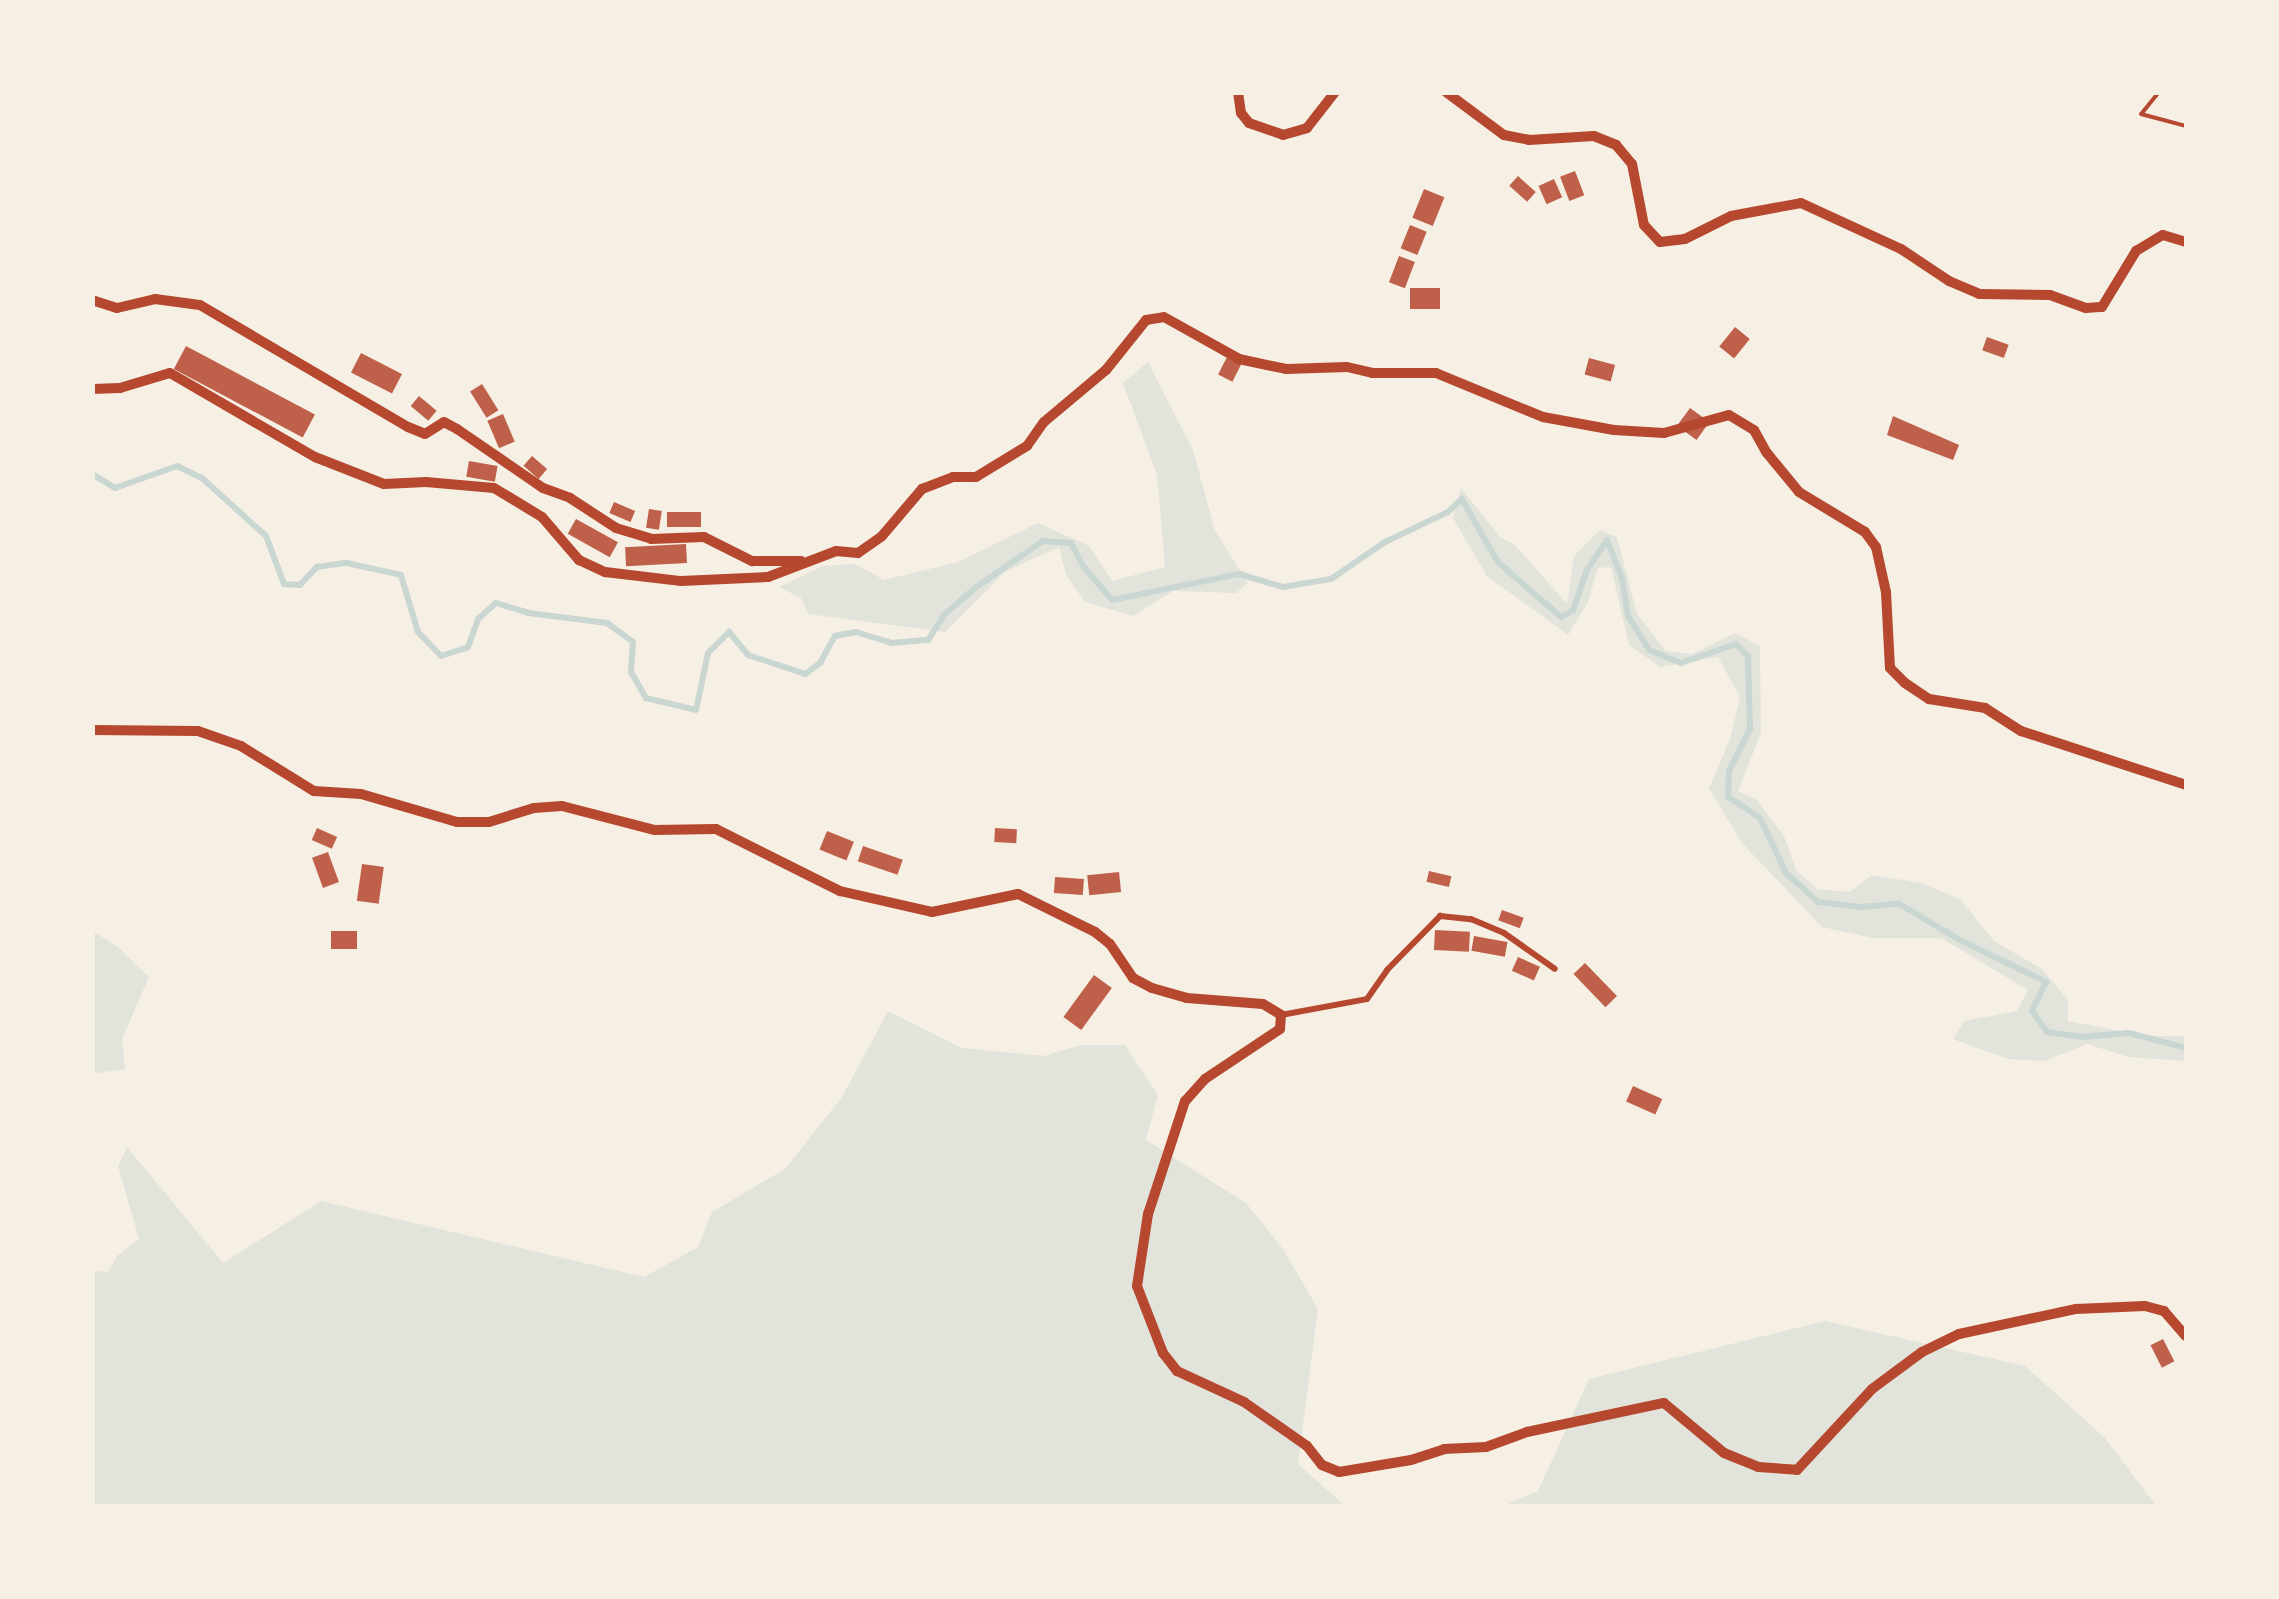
<!DOCTYPE html>
<html>
<head>
<meta charset="utf-8">
<style>
  body { margin:0 }
  #map { position:relative; width:2279px; height:1599px; overflow:hidden; background:#f6efe4; font-family:Roboto,sans-serif }
  div>[style] { position:absolute }
  .green>* { inset:0; background:#e2e4dc }
  .stream>* { height:6px; margin:-3px; padding:0 3px; transform-origin:3px; border-radius:3px; background:#c9d6d2 }
  .building>* { inset:0; background:#bf614a; transform-origin:0 0 }
  .path>* { height:4px; margin:-2px; padding:0 2px; transform-origin:2px; border-radius:2px; background:#b5482f }
  .service>* { height:6px; margin:-3px; padding:0 3px; transform-origin:3px; border-radius:3px; background:#b5482f }
  .minor>* { height:10px; margin:-5px; padding:0 5px; transform-origin:5px; border-radius:5px; background:#b5482f }
  span { translate:-50% -50%; white-space:nowrap; text-align:center; line-height:1.15; -webkit-text-stroke:8px #f6efe4; paint-order:stroke }
  .frame { position:absolute; inset:0; border:95px solid #f6efe4; pointer-events:none }
</style>
</head>
<body>
<div id="map">
  <div class="green">
    <div style="clip-path:polygon(1148px 362px,1193px 450px,1215px 531px,1248px 583px,1236px 593px,1173px 591px,1133px 616px,1085px 602px,1066px 575px,1059px 547px,1006px 571px,945px 632px,808px 614px,801px 598px,779px 587px,823px 566px,855px 564px,884px 580px,958px 562px,1038px 523px,1089px 546px,1112px 581px,1165px 567px,1157px 475px,1123px 383px)"></div>
    <div style="clip-path:polygon(1461px 488px,1501px 538px,1514px 544px,1567px 604px,1574px 556px,1600px 530px,1617px 537px,1637px 614px,1666px 651px,1692px 654px,1735px 633px,1760px 646px,1761px 733px,1738px 791px,1756px 799px,1784px 836px,1796px 870px,1817px 889px,1850px 892px,1872px 875px,1921px 883px,1960px 899px,1994px 941px,2042px 969px,2068px 1000px,2068px 1021px,2146px 1036px,2186px 1036px,2186px 1061px,2128px 1057px,2087px 1044px,2044px 1061px,2008px 1059px,1953px 1039px,1964px 1021px,2017px 1011px,2028px 990px,1941px 938px,1872px 938px,1822px 927px,1742px 843px,1709px 788px,1730px 739px,1740px 697px,1718px 657px,1660px 667px,1629px 645px,1611px 567px,1598px 568px,1588px 602px,1568px 635px,1487px 576px,1453px 518px)"></div>
    <div style="clip-path:polygon(93px 931px,119px 948px,149px 977px,122px 1039px,125px 1069px,98px 1073px,92px 1070px)"></div>
    <div style="clip-path:polygon(888px 1011px,962px 1048px,1044px 1056px,1081px 1045px,1125px 1045px,1158px 1095px,1146px 1140px,1246px 1203px,1283px 1249px,1318px 1309px,1298px 1464px,1345px 1506px,93px 1506px,92px 1271px,108px 1272px,117px 1256px,139px 1239px,118px 1166px,127px 1147px,223px 1263px,321px 1201px,644px 1277px,698px 1247px,712px 1212px,785px 1169px,842px 1097px)"></div>
    <div style="clip-path:polygon(1825px 1321px,2025px 1366px,2105px 1438px,2156px 1506px,1503px 1506px,1538px 1491px,1589px 1379px)"></div>
  </div>
  <div class="stream">
    <div style="left:92px;top:474px;width:27px;rotate:31deg"></div>
    <div style="left:115px;top:488px;width:66px;rotate:-19.5deg"></div>
    <div style="left:177px;top:466px;width:28px;rotate:26deg"></div>
    <div style="left:202px;top:478px;width:86px;rotate:42.2deg"></div>
    <div style="left:266px;top:536px;width:51px;rotate:69.4deg"></div>
    <div style="left:284px;top:584px;width:16px;rotate:4deg"></div>
    <div style="left:300px;top:585px;width:25px;rotate:-47deg"></div>
    <div style="left:317px;top:567px;width:30px;rotate:-8deg"></div>
    <div style="left:347px;top:563px;width:55px;rotate:12.5deg"></div>
    <div style="left:401px;top:575px;width:59px;rotate:73.4deg"></div>
    <div style="left:418px;top:632px;width:33px;rotate:46deg"></div>
    <div style="left:441px;top:656px;width:28px;rotate:-18deg"></div>
    <div style="left:468px;top:647px;width:30px;rotate:-70deg"></div>
    <div style="left:478px;top:619px;width:24px;rotate:-42deg"></div>
    <div style="left:496px;top:603px;width:34px;rotate:17deg"></div>
    <div style="left:528px;top:613px;width:80px;rotate:7.2deg"></div>
    <div style="left:607px;top:623px;width:32px;rotate:36deg"></div>
    <div style="left:633px;top:642px;width:30px;rotate:94deg"></div>
    <div style="left:631px;top:672px;width:30px;rotate:60deg"></div>
    <div style="left:646px;top:698px;width:51px;rotate:13.5deg"></div>
    <div style="left:696px;top:710px;width:58px;rotate:-78.1deg"></div>
    <div style="left:708px;top:653px;width:30px;rotate:-45deg"></div>
    <div style="left:729px;top:632px;width:30px;rotate:50deg"></div>
    <div style="left:748px;top:655px;width:60px;rotate:18.4deg"></div>
    <div style="left:805px;top:674px;width:19px;rotate:-36deg"></div>
    <div style="left:820px;top:663px;width:31px;rotate:-61deg"></div>
    <div style="left:835px;top:636px;width:21px;rotate:-11deg"></div>
    <div style="left:856px;top:632px;width:37px;rotate:17deg"></div>
    <div style="left:891px;top:643px;width:37px;rotate:-5deg"></div>
    <div style="left:928px;top:640px;width:30px;rotate:-57deg"></div>
    <div style="left:944px;top:615px;width:41px;rotate:-41.1deg"></div>
    <div style="left:975px;top:588px;width:83px;rotate:-34.7deg"></div>
    <div style="left:1043px;top:541px;width:28px;rotate:4deg"></div>
    <div style="left:1071px;top:543px;width:27px;rotate:62deg"></div>
    <div style="left:1084px;top:567px;width:43px;rotate:49.7deg"></div>
    <div style="left:1112px;top:600px;width:130px;rotate:-11.6deg"></div>
    <div style="left:1239px;top:574px;width:46px;rotate:16.5deg"></div>
    <div style="left:1283px;top:587px;width:49px;rotate:-9.5deg"></div>
    <div style="left:1331px;top:579px;width:65px;rotate:-34.4deg"></div>
    <div style="left:1385px;top:542px;width:70px;rotate:-25.5deg"></div>
    <div style="left:1448px;top:512px;width:19px;rotate:-43deg"></div>
    <div style="left:1462px;top:499px;width:73px;rotate:60.3deg"></div>
    <div style="left:1498px;top:562px;width:84px;rotate:41.1deg"></div>
    <div style="left:1561px;top:617px;width:14px;rotate:-30deg"></div>
    <div style="left:1573px;top:610px;width:42px;rotate:-70.7deg"></div>
    <div style="left:1587px;top:570px;width:36px;rotate:-56deg"></div>
    <div style="left:1607px;top:540px;width:41px;rotate:68.5deg"></div>
    <div style="left:1622px;top:578px;width:38px;rotate:81deg"></div>
    <div style="left:1628px;top:616px;width:40px;rotate:58deg"></div>
    <div style="left:1649px;top:650px;width:35px;rotate:22deg"></div>
    <div style="left:1681px;top:663px;width:58px;rotate:-19.1deg"></div>
    <div style="left:1736px;top:644px;width:18px;rotate:47deg"></div>
    <div style="left:1748px;top:657px;width:72px;rotate:88.4deg"></div>
    <div style="left:1750px;top:729px;width:47px;rotate:116.6deg"></div>
    <div style="left:1729px;top:771px;width:26px;rotate:92deg"></div>
    <div style="left:1728px;top:797px;width:38px;rotate:33deg"></div>
    <div style="left:1760px;top:818px;width:61px;rotate:64.7deg"></div>
    <div style="left:1786px;top:873px;width:43px;rotate:42.2deg"></div>
    <div style="left:1818px;top:902px;width:43px;rotate:6.6deg"></div>
    <div style="left:1861px;top:907px;width:38px;rotate:-5deg"></div>
    <div style="left:1899px;top:904px;width:71px;rotate:30.5deg"></div>
    <div style="left:1960px;top:940px;width:96px;rotate:26deg"></div>
    <div style="left:2046px;top:982px;width:32px;rotate:116deg"></div>
    <div style="left:2032px;top:1011px;width:26px;rotate:54deg"></div>
    <div style="left:2047px;top:1032px;width:35px;rotate:8deg"></div>
    <div style="left:2082px;top:1037px;width:47px;rotate:-4.9deg"></div>
    <div style="left:2129px;top:1033px;width:59px;rotate:14.7deg"></div>
  </div>
  <div class="building">
    <div style="left:1575px;top:171px;width:26px;height:16px;rotate:69deg"></div>
    <div style="left:1518px;top:176px;width:24px;height:13px;rotate:42deg"></div>
    <div style="left:1554px;top:179px;width:20px;height:17px;rotate:66deg"></div>
    <div style="left:1424px;top:189px;width:22px;height:31px;rotate:22deg"></div>
    <div style="left:1410px;top:225px;width:18px;height:25px;rotate:22deg"></div>
    <div style="left:1399px;top:256px;width:17px;height:28px;rotate:21deg"></div>
    <div style="left:1440px;top:288px;width:21px;height:30px;rotate:90deg"></div>
    <div style="left:1735px;top:327px;width:19px;height:25px;rotate:39deg"></div>
    <div style="left:1987px;top:337px;width:23px;height:14px;rotate:20deg"></div>
    <div style="left:186px;top:346px;width:146px;height:26px;rotate:28deg"></div>
    <div style="left:361px;top:353px;width:46px;height:22px;rotate:27deg"></div>
    <div style="left:1229px;top:353px;width:16px;height:24px;rotate:27deg"></div>
    <div style="left:1589px;top:358px;width:27px;height:17px;rotate:15deg"></div>
    <div style="left:482px;top:384px;width:31px;height:14px;rotate:58deg"></div>
    <div style="left:419px;top:396px;width:23px;height:13px;rotate:40deg"></div>
    <div style="left:1690px;top:408px;width:24px;height:22px;rotate:36deg"></div>
    <div style="left:503px;top:414px;width:30px;height:17px;rotate:67deg"></div>
    <div style="clip-path:polygon(1893px 416px,1959px 445px,1953px 460px,1887px 435px)"></div>
    <div style="left:532px;top:456px;width:20px;height:13px;rotate:41deg"></div>
    <div style="left:469px;top:461px;width:29px;height:16px;rotate:10deg"></div>
    <div style="left:614px;top:502px;width:23px;height:12px;rotate:23deg"></div>
    <div style="left:649px;top:509px;width:13px;height:19px;rotate:9deg"></div>
    <div style="left:701px;top:512px;width:15px;height:34px;rotate:90deg"></div>
    <div style="left:576px;top:519px;width:48px;height:17px;rotate:29deg"></div>
    <div style="left:686px;top:544px;width:19px;height:61px;rotate:87deg"></div>
    <div style="left:317px;top:828px;width:22px;height:13px;rotate:24deg"></div>
    <div style="left:995px;top:828px;width:22px;height:14px;rotate:3deg"></div>
    <div style="left:827px;top:831px;width:29px;height:20px;rotate:22deg"></div>
    <div style="left:863px;top:846px;width:42px;height:16px;rotate:19deg"></div>
    <div style="left:328px;top:852px;width:32px;height:17px;rotate:70deg"></div>
    <div style="left:362px;top:864px;width:22px;height:37px;rotate:8deg"></div>
    <div style="left:1429px;top:871px;width:23px;height:11px;rotate:13deg"></div>
    <div style="left:1119px;top:872px;width:20px;height:32px;rotate:84deg"></div>
    <div style="left:1055px;top:877px;width:29px;height:16px;rotate:4deg"></div>
    <div style="left:1502px;top:910px;width:23px;height:11px;rotate:20deg"></div>
    <div style="left:1435px;top:930px;width:35px;height:20px;rotate:3deg"></div>
    <div style="left:331px;top:931px;width:26px;height:18px"></div>
    <div style="left:1474px;top:936px;width:34px;height:15px;rotate:10deg"></div>
    <div style="left:1518px;top:957px;width:24px;height:15px;rotate:24deg"></div>
    <div style="left:1585px;top:963px;width:46px;height:16px;rotate:46deg"></div>
    <div style="left:1094px;top:975px;width:22px;height:52px;rotate:36deg"></div>
    <div style="left:1633px;top:1086px;width:32px;height:17px;rotate:24deg"></div>
    <div style="left:2163px;top:1339px;width:25px;height:14px;rotate:63deg"></div>
  </div>
  <div class="path">
    <div style="left:2159px;top:92px;width:28px;rotate:129deg"></div>
    <div style="left:2141px;top:114px;width:47px;rotate:14.9deg"></div>
  </div>
  <div class="service">
    <div style="left:1281px;top:1015px;width:87px;rotate:-10.5deg"></div>
    <div style="left:1367px;top:999px;width:35px;rotate:-55deg"></div>
    <div style="left:1387px;top:970px;width:76px;rotate:-45.5deg"></div>
    <div style="left:1440px;top:916px;width:31px;rotate:6deg"></div>
    <div style="left:1471px;top:919px;width:36px;rotate:23deg"></div>
    <div style="left:1504px;top:933px;width:62px;rotate:35.2deg"></div>
  </div>
  <div class="minor">
    <div style="left:1238px;top:92px;width:21px;rotate:82deg"></div>
    <div style="left:1241px;top:113px;width:13px;rotate:51deg"></div>
    <div style="left:1249px;top:123px;width:36px;rotate:19deg"></div>
    <div style="left:1283px;top:135px;width:25px;rotate:-16deg"></div>
    <div style="left:1307px;top:128px;width:46px;rotate:-52.1deg"></div>
    <div style="left:1446px;top:92px;width:72px;rotate:36.6deg"></div>
    <div style="left:1504px;top:135px;width:25px;rotate:11deg"></div>
    <div style="left:1529px;top:140px;width:65px;rotate:-3.5deg"></div>
    <div style="left:1594px;top:136px;width:24px;rotate:22deg"></div>
    <div style="left:1616px;top:145px;width:25px;rotate:50deg"></div>
    <div style="left:1632px;top:164px;width:62px;rotate:78.9deg"></div>
    <div style="left:1644px;top:225px;width:23px;rotate:47deg"></div>
    <div style="left:1660px;top:242px;width:25px;rotate:-7deg"></div>
    <div style="left:1685px;top:239px;width:51px;rotate:-26.6deg"></div>
    <div style="left:1731px;top:216px;width:71px;rotate:-10.5deg"></div>
    <div style="left:1801px;top:203px;width:110px;rotate:24.7deg"></div>
    <div style="left:1901px;top:249px;width:58px;rotate:33.7deg"></div>
    <div style="left:1949px;top:281px;width:33px;rotate:23deg"></div>
    <div style="left:1979px;top:294px;width:71px;rotate:0.8deg"></div>
    <div style="left:2050px;top:295px;width:38px;rotate:20deg"></div>
    <div style="left:2086px;top:308px;width:16px;rotate:-4deg"></div>
    <div style="left:2102px;top:307px;width:66px;rotate:-58.7deg"></div>
    <div style="left:2136px;top:251px;width:31px;rotate:-31deg"></div>
    <div style="left:2163px;top:235px;width:24px;rotate:17deg"></div>
    <div style="left:92px;top:300px;width:26px;rotate:18deg"></div>
    <div style="left:117px;top:308px;width:39px;rotate:-13deg"></div>
    <div style="left:155px;top:299px;width:45px;rotate:7.6deg"></div>
    <div style="left:200px;top:305px;width:241px;rotate:30.4deg"></div>
    <div style="left:408px;top:427px;width:18px;rotate:22deg"></div>
    <div style="left:425px;top:434px;width:22px;rotate:-32deg"></div>
    <div style="left:444px;top:422px;width:15px;rotate:28deg"></div>
    <div style="left:457px;top:429px;width:104px;rotate:34.5deg"></div>
    <div style="left:543px;top:488px;width:29px;rotate:20deg"></div>
    <div style="left:570px;top:498px;width:55px;rotate:33.1deg"></div>
    <div style="left:616px;top:528px;width:37px;rotate:17deg"></div>
    <div style="left:651px;top:539px;width:53px;rotate:-2.2deg"></div>
    <div style="left:704px;top:537px;width:54px;rotate:26.6deg"></div>
    <div style="left:752px;top:561px;width:49px"></div>
    <div style="left:92px;top:389px;width:28px;rotate:-2deg"></div>
    <div style="left:120px;top:388px;width:52px;rotate:-16.7deg"></div>
    <div style="left:170px;top:373px;width:168px;rotate:30.1deg"></div>
    <div style="left:315px;top:457px;width:74px;rotate:21.4deg"></div>
    <div style="left:384px;top:484px;width:42px;rotate:-2.7deg"></div>
    <div style="left:426px;top:482px;width:68px;rotate:5deg"></div>
    <div style="left:494px;top:488px;width:56px;rotate:31.1deg"></div>
    <div style="left:542px;top:517px;width:57px;rotate:49.3deg"></div>
    <div style="left:579px;top:560px;width:29px;rotate:25deg"></div>
    <div style="left:605px;top:572px;width:77px;rotate:6.8deg"></div>
    <div style="left:681px;top:581px;width:87px;rotate:-2.6deg"></div>
    <div style="left:768px;top:577px;width:73px;rotate:-20.9deg"></div>
    <div style="left:836px;top:551px;width:22px;rotate:5deg"></div>
    <div style="left:858px;top:553px;width:29px;rotate:-35deg"></div>
    <div style="left:882px;top:536px;width:62px;rotate:-49.6deg"></div>
    <div style="left:922px;top:489px;width:33px;rotate:-21deg"></div>
    <div style="left:953px;top:477px;width:23px"></div>
    <div style="left:976px;top:477px;width:60px;rotate:-31.3deg"></div>
    <div style="left:1027px;top:446px;width:29px;rotate:-55deg"></div>
    <div style="left:1044px;top:422px;width:81px;rotate:-40deg"></div>
    <div style="left:1106px;top:370px;width:64px;rotate:-51.3deg"></div>
    <div style="left:1146px;top:320px;width:18px;rotate:-9deg"></div>
    <div style="left:1164px;top:317px;width:86px;rotate:29.2deg"></div>
    <div style="left:1239px;top:359px;width:48px;rotate:12deg"></div>
    <div style="left:1286px;top:369px;width:61px;rotate:-1.9deg"></div>
    <div style="left:1347px;top:367px;width:26px;rotate:13deg"></div>
    <div style="left:1372px;top:373px;width:64px"></div>
    <div style="left:1436px;top:373px;width:116px;rotate:22.4deg"></div>
    <div style="left:1543px;top:417px;width:72px;rotate:10.4deg"></div>
    <div style="left:1614px;top:430px;width:50px;rotate:3.4deg"></div>
    <div style="left:1664px;top:433px;width:67px;rotate:-15.5deg"></div>
    <div style="left:1729px;top:415px;width:29px;rotate:31deg"></div>
    <div style="left:1754px;top:430px;width:26px;rotate:61deg"></div>
    <div style="left:1767px;top:453px;width:50px;rotate:50.6deg"></div>
    <div style="left:1799px;top:492px;width:77px;rotate:31.2deg"></div>
    <div style="left:1865px;top:532px;width:19px;rotate:54deg"></div>
    <div style="left:1876px;top:547px;width:46px;rotate:77.5deg"></div>
    <div style="left:1886px;top:592px;width:76px;rotate:87deg"></div>
    <div style="left:1890px;top:668px;width:21px;rotate:45deg"></div>
    <div style="left:1905px;top:683px;width:29px;rotate:34deg"></div>
    <div style="left:1929px;top:699px;width:57px;rotate:9.1deg"></div>
    <div style="left:1985px;top:708px;width:43px;rotate:32.6deg"></div>
    <div style="left:2021px;top:731px;width:174px;rotate:18.1deg"></div>
    <div style="left:92px;top:730px;width:106px;rotate:0.5deg"></div>
    <div style="left:198px;top:731px;width:46px;rotate:19.2deg"></div>
    <div style="left:241px;top:746px;width:86px;rotate:31.7deg"></div>
    <div style="left:314px;top:791px;width:47px;rotate:3.7deg"></div>
    <div style="left:361px;top:794px;width:100px;rotate:16.3deg"></div>
    <div style="left:457px;top:822px;width:32px"></div>
    <div style="left:489px;top:822px;width:47px;rotate:-17.3deg"></div>
    <div style="left:534px;top:808px;width:28px;rotate:-4deg"></div>
    <div style="left:562px;top:806px;width:96px;rotate:14.5deg"></div>
    <div style="left:655px;top:830px;width:61px;rotate:-0.9deg"></div>
    <div style="left:716px;top:829px;width:139px;rotate:26.6deg"></div>
    <div style="left:840px;top:891px;width:94px;rotate:12.9deg"></div>
    <div style="left:932px;top:912px;width:88px;rotate:-11.8deg"></div>
    <div style="left:1018px;top:894px;width:86px;rotate:26.3deg"></div>
    <div style="left:1095px;top:932px;width:19px;rotate:39deg"></div>
    <div style="left:1110px;top:944px;width:41px;rotate:55.9deg"></div>
    <div style="left:1133px;top:978px;width:21px;rotate:28deg"></div>
    <div style="left:1152px;top:988px;width:36px;rotate:16deg"></div>
    <div style="left:1187px;top:998px;width:76px;rotate:4.5deg"></div>
    <div style="left:1263px;top:1004px;width:21px;rotate:31deg"></div>
    <div style="left:1281px;top:1015px;width:14px;rotate:94deg"></div>
    <div style="left:1280px;top:1029px;width:90px;rotate:146.3deg"></div>
    <div style="left:1205px;top:1079px;width:30px;rotate:132deg"></div>
    <div style="left:1185px;top:1101px;width:119px;rotate:108.1deg"></div>
    <div style="left:1148px;top:1214px;width:73px;rotate:98.7deg"></div>
    <div style="left:1137px;top:1286px;width:72px;rotate:68.8deg"></div>
    <div style="left:1163px;top:1353px;width:23px;rotate:52deg"></div>
    <div style="left:1177px;top:1371px;width:74px;rotate:24.8deg"></div>
    <div style="left:1244px;top:1402px;width:77px;rotate:34.9deg"></div>
    <div style="left:1307px;top:1446px;width:24px;rotate:52deg"></div>
    <div style="left:1322px;top:1465px;width:18px;rotate:22deg"></div>
    <div style="left:1339px;top:1472px;width:73px;rotate:-9.5deg"></div>
    <div style="left:1411px;top:1460px;width:35px;rotate:-18deg"></div>
    <div style="left:1444px;top:1449px;width:42px;rotate:-2.7deg"></div>
    <div style="left:1486px;top:1447px;width:44px;rotate:-20.1deg"></div>
    <div style="left:1527px;top:1432px;width:140px;rotate:-12deg"></div>
    <div style="left:1664px;top:1403px;width:78px;rotate:39.8deg"></div>
    <div style="left:1724px;top:1453px;width:37px;rotate:22deg"></div>
    <div style="left:1758px;top:1467px;width:39px;rotate:4deg"></div>
    <div style="left:1797px;top:1470px;width:110px;rotate:-47.2deg"></div>
    <div style="left:1872px;top:1389px;width:62px;rotate:-36.5deg"></div>
    <div style="left:1922px;top:1352px;width:41px;rotate:-25.9deg"></div>
    <div style="left:1959px;top:1334px;width:120px;rotate:-12.1deg"></div>
    <div style="left:2076px;top:1309px;width:69px;rotate:-2.5deg"></div>
    <div style="left:2145px;top:1306px;width:20px;rotate:15deg"></div>
    <div style="left:2164px;top:1311px;width:33px;rotate:49deg"></div>
  </div>
  <div class="frame"></div>
</div>
</body>
</html>
